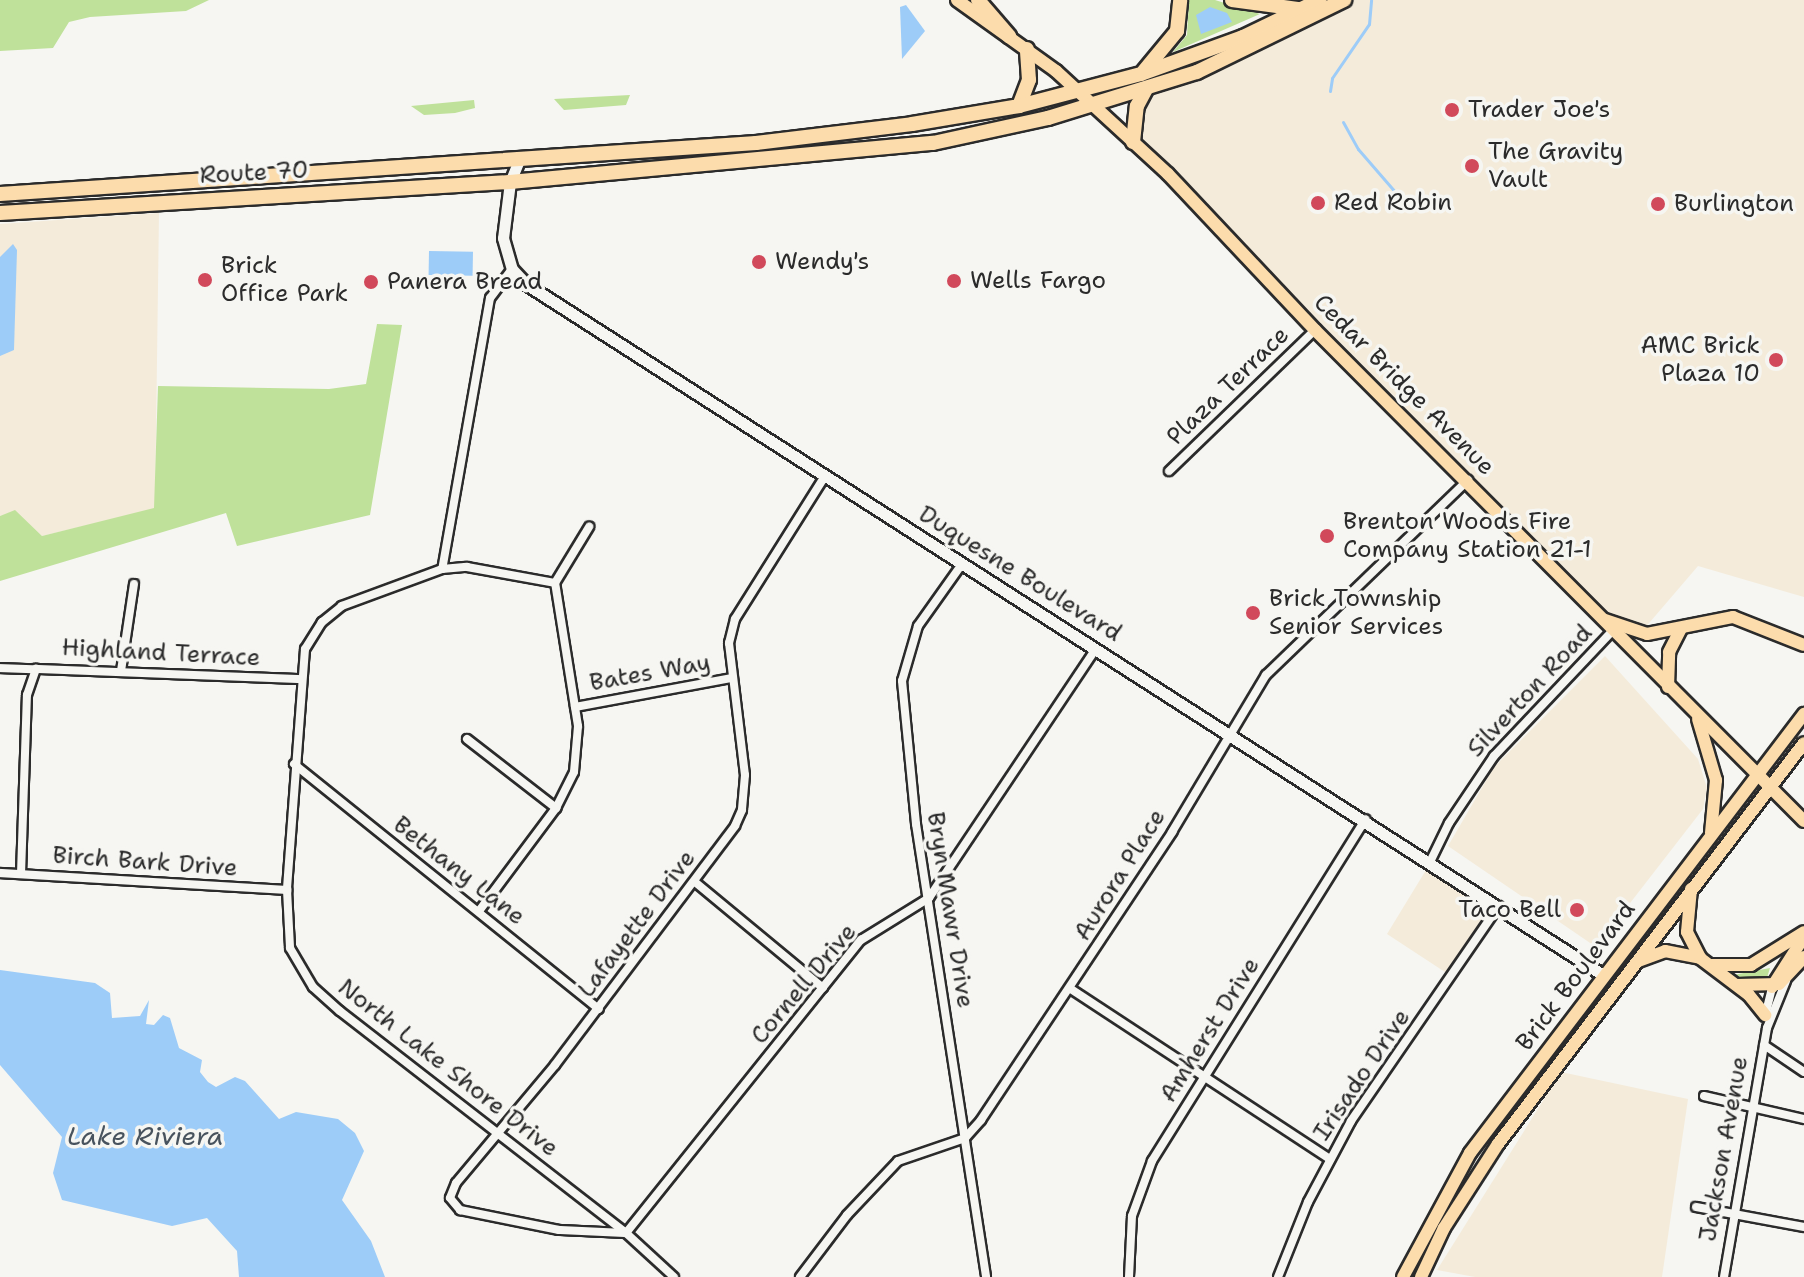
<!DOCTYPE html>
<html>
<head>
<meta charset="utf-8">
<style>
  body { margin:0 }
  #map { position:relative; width:1804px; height:1277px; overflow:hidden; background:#f6f6f2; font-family:"Shantell Sans",sans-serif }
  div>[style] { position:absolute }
  .built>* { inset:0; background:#f4ebda }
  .green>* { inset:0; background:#bfe19a }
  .water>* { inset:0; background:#9dccf8; transform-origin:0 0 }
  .stream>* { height:3px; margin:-1.5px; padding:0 1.5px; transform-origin:1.5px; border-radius:1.5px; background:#9dccf8 }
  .roads { filter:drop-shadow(2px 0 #2b2b2b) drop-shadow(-2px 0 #2b2b2b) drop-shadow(0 2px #2b2b2b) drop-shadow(0 -2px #2b2b2b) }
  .street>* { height:8px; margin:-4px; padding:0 4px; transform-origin:4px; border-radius:4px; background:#f6f6f2 }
  .secondary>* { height:11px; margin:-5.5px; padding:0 5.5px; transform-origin:5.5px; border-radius:5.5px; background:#f6f6f2 }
  .primary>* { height:12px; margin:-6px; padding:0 6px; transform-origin:6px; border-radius:6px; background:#fcdcac }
  .highway>* { height:14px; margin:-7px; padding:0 7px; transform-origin:7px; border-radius:7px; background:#fcdcac }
  .dots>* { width:22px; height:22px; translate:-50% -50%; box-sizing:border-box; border:4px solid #f6f6f2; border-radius:50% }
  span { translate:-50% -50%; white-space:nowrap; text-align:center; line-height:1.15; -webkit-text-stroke:7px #f6f6f2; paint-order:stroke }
  .poi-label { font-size:24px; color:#2b2b2b }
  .left { translate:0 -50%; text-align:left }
  .right { translate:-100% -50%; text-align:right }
  .street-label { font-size:24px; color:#2b2b2b }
  .water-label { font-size:26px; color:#48535e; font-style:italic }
</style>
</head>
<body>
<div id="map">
  <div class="built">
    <div style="clip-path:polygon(1344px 0,1804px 0,1804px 597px,1698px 566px,1644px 629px,1596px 613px,1133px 142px,1146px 89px)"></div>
    <div style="clip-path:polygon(159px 213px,155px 509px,42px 536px,15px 511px,0 516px,0 224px)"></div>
    <div style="clip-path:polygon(1605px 656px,1698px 759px,1707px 788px,1703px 809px,1596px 947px,1448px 846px,1494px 767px)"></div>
    <div style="clip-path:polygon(1426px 870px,1483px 906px,1484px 918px,1448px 974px,1387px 934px)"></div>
    <div style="clip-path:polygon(1561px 1072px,1688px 1099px,1662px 1277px,1475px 1277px,1437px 1270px)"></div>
  </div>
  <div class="green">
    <div style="clip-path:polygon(0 0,209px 0,186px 11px,90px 17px,69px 22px,53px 48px,0 51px)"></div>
    <div style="clip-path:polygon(1189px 0,1215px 0,1260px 14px,1173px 52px,1187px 35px)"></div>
    <div style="clip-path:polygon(630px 95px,626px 105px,564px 110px,554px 99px)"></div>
    <div style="clip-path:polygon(474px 100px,475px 108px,455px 113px,424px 115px,411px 106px)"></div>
    <div style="clip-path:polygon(377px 324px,402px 325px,370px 515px,237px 546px,226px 513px,0 581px,0 516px,15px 510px,42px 536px,154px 508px,158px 386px,329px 389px,366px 384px)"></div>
    <div style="clip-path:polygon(1770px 968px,1766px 981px,1749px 982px,1733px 975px)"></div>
  </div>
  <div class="water">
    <div style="clip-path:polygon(906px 5px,925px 31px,902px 59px,900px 7px)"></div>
    <div style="clip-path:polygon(1210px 7px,1227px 13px,1232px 22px,1201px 34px,1196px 15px)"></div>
    <div style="clip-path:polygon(13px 244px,17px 250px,14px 350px,0 356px,0 257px)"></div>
    <div style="left:429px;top:251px;width:44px;height:24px;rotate:1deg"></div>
    <div style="clip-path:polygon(0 970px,95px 983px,110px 993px,112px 1018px,140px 1016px,149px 1000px,146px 1024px,154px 1025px,163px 1015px,170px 1018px,179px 1048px,202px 1060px,200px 1072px,208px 1082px,216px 1087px,235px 1077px,245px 1081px,279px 1119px,296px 1112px,338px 1119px,355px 1133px,364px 1151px,342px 1200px,371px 1241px,385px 1277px,239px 1277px,237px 1251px,207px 1218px,172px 1226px,62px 1200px,53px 1173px,62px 1137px,0 1065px)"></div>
  </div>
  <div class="stream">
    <div style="left:1330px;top:91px;width:13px;rotate:-81deg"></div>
    <div style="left:1332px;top:78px;width:65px;rotate:-55.6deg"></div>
    <div style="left:1369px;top:24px;width:24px;rotate:-85deg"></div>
    <div style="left:1343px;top:122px;width:31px;rotate:61deg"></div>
    <div style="left:1358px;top:149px;width:79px;rotate:49.1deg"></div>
  </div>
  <div class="roads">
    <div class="street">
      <div style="left:512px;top:269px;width:36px;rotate:127deg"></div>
      <div style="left:490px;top:298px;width:275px;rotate:100deg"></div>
      <div style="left:442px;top:569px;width:107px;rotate:159.7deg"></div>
      <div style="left:342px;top:606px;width:26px;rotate:141deg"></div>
      <div style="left:322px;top:622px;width:32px;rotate:122deg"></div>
      <div style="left:305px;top:649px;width:242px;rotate:94.3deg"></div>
      <div style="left:287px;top:890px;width:58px;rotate:87deg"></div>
      <div style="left:290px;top:948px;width:45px;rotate:59.5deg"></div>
      <div style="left:313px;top:987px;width:36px;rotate:42deg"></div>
      <div style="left:340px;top:1011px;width:362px;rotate:37.8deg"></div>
      <div style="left:626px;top:1233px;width:65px;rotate:42.5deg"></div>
      <div style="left:1169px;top:471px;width:203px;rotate:-44deg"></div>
      <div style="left:825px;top:476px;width:169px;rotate:122.2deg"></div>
      <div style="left:735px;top:619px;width:25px;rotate:104deg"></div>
      <div style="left:729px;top:643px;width:133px;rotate:83.1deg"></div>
      <div style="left:745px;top:775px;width:35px;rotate:95deg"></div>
      <div style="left:742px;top:810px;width:17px;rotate:114deg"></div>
      <div style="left:735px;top:826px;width:299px;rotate:127deg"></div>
      <div style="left:555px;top:1065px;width:154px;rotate:130deg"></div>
      <div style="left:456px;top:1183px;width:16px;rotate:112deg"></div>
      <div style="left:450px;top:1198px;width:16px;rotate:50deg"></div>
      <div style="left:460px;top:1210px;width:101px;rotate:11.4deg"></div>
      <div style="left:559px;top:1230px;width:67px;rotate:2.6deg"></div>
      <div style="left:626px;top:1233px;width:376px;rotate:-51.3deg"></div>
      <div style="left:861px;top:940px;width:80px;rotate:-31.7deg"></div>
      <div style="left:929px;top:898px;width:300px;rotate:-56.2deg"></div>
      <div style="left:962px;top:564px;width:76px;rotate:125.4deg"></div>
      <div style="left:918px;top:626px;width:57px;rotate:106.2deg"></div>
      <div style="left:902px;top:681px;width:144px;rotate:84.4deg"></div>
      <div style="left:916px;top:824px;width:458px;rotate:81.2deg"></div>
      <div style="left:442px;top:569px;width:25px;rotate:-5deg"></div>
      <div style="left:467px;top:567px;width:89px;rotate:10.3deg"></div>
      <div style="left:555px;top:583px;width:66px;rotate:-58.7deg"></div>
      <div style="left:0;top:668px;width:36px;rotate:2deg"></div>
      <div style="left:121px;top:671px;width:88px;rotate:-81.5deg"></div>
      <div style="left:575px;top:707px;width:160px;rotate:-10.5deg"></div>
      <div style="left:467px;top:739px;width:113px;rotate:37.8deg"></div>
      <div style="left:294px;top:764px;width:391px;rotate:38.8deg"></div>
      <div style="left:1430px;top:862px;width:43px;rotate:-64deg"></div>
      <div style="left:1449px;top:823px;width:81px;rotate:-56.1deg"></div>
      <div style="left:1494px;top:756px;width:173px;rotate:-46.6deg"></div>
      <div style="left:0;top:873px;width:288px;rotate:3.4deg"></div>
      <div style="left:21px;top:874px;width:179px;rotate:-88.1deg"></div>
      <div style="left:27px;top:695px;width:28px;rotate:-71deg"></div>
      <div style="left:36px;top:669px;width:264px;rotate:2.2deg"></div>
      <div style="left:695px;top:882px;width:166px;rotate:39.6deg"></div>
      <div style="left:479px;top:911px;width:129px;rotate:-53.2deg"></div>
      <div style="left:556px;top:808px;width:40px;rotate:-63.4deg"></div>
      <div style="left:574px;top:772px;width:46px;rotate:-85deg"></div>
      <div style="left:578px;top:726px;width:145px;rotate:-99.1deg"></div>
      <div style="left:1071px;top:989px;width:310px;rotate:33.3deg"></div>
      <div style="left:1765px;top:1016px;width:30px;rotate:-76deg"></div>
      <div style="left:1764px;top:1045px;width:48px;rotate:34deg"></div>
      <div style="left:1704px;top:1096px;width:103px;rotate:13deg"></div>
      <div style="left:1696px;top:1207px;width:110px;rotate:10.5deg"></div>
      <div style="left:800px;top:1277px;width:78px;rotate:-52.8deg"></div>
      <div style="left:847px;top:1215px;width:74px;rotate:-46.6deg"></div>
      <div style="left:898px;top:1161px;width:71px;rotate:-18.9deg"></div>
      <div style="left:965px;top:1138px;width:24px;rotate:-48deg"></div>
      <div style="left:981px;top:1120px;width:346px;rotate:-56.4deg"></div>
      <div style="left:1172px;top:832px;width:183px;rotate:-59.1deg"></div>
      <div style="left:1266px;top:675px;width:281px;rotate:-44deg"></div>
      <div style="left:1129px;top:1277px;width:61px;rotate:-87.2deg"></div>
      <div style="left:1132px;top:1216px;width:59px;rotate:-70deg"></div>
      <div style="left:1152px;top:1161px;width:403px;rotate:-58deg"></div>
      <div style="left:1278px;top:1277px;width:81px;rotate:-68.2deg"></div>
      <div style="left:1308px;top:1202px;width:92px;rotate:-62deg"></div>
      <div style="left:1351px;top:1121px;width:261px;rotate:-55.5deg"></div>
      <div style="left:1724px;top:1277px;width:253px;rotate:-80.2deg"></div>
      <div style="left:1767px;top:1028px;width:51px;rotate:-68deg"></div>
    </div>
    <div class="secondary">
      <div style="left:519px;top:160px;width:24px;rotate:112deg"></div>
      <div style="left:510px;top:182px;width:56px;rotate:97.1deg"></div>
      <div style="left:503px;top:238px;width:32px;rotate:74deg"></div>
      <div style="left:512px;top:269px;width:21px;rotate:47deg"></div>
      <div style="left:526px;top:284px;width:1280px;rotate:32.68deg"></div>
    </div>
    <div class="primary">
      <div style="left:957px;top:0;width:122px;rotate:35.6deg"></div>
      <div style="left:1056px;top:71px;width:152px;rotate:42.6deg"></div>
      <div style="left:1168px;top:174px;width:214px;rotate:46.7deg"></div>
      <div style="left:1315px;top:330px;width:693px;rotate:45.12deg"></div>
      <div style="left:1605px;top:620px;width:44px;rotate:18.4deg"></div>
      <div style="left:1647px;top:634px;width:88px;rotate:-11.2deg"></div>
      <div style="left:1733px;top:617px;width:76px;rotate:21.5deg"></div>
      <div style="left:1668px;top:687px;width:35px;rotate:-88deg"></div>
      <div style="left:1669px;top:652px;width:27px;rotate:-63deg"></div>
      <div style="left:1698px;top:719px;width:64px;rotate:73.6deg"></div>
      <div style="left:1716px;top:780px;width:53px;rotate:95.4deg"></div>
      <div style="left:1691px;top:889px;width:43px;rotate:95.3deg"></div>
      <div style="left:1687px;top:932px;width:29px;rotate:63deg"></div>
      <div style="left:1638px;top:961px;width:29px;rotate:-20deg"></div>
      <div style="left:1665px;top:951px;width:36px;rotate:11deg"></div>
      <div style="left:1700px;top:958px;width:61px;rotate:37.1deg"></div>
      <div style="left:1749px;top:995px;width:26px;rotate:51deg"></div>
      <div style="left:1711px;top:965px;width:40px"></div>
      <div style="left:1751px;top:965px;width:62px;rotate:-31.9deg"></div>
      <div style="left:1737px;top:985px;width:42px;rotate:-1.4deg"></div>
      <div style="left:1779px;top:984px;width:37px;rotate:-47deg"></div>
      <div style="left:1772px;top:987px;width:52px;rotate:-57.5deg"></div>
      <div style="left:1403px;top:1277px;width:141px;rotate:-61.6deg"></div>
      <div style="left:1470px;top:1153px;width:552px;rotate:-52.74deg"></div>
      <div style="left:1421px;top:1277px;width:54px;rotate:-64.9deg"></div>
      <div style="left:1444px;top:1228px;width:100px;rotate:-57.3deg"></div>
      <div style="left:1498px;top:1144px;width:504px;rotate:-52.65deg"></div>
    </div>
    <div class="highway">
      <div style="left:978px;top:0;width:48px;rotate:49.3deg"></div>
      <div style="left:1232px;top:0;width:68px;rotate:7.7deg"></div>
      <div style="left:1144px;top:71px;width:52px;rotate:-50.5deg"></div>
      <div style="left:1177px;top:31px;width:31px;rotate:-84deg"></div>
      <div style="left:1019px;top:106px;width:28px;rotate:-69deg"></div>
      <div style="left:1029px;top:80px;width:31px;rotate:-94deg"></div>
      <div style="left:1133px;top:142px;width:36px;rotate:-84deg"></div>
      <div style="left:1137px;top:106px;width:19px;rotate:-62deg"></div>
      <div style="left:0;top:194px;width:758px;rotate:-3.86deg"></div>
      <div style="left:756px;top:143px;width:157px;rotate:-6.9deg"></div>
      <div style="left:912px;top:124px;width:109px;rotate:-9.5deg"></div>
      <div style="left:1019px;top:106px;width:126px;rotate:-14.7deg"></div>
      <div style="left:1141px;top:74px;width:109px;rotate:-19.9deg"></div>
      <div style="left:1243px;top:37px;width:85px;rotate:-25.7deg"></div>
      <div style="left:0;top:213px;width:511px;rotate:-3.48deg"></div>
      <div style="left:510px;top:182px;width:425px;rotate:-5.3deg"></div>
      <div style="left:933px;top:143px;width:118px;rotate:-12.3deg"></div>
      <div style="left:1048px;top:118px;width:156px;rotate:-17.2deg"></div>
      <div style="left:1197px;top:72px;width:164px;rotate:-26.1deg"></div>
    </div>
  </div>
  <div class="dots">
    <div style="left:1452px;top:110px;background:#d1495b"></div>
    <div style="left:1472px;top:166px;background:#d1495b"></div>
    <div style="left:1318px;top:203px;background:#d1495b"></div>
    <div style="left:1658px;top:204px;background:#d1495b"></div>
    <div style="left:759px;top:262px;background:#d1495b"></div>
    <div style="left:205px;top:280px;background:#d1495b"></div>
    <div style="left:954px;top:281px;background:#d1495b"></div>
    <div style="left:371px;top:282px;background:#d1495b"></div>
    <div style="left:1776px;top:360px;background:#d1495b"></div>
    <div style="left:1327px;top:536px;background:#d1495b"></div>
    <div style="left:1253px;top:613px;background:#d1495b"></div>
    <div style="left:1577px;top:910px;background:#d1495b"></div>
  </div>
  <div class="poi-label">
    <span class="left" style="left:1468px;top:110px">Trader Joe's</span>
    <span class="left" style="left:1488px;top:166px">The Gravity<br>Vault</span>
    <span class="left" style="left:1334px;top:203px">Red Robin</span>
    <span class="left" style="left:1674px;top:204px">Burlington</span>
    <span class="left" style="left:775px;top:262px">Wendy's</span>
    <span class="left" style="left:221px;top:280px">Brick<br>Office Park</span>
    <span class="left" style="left:970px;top:281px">Wells Fargo</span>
    <span class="left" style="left:387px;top:282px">Panera Bread</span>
    <span class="right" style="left:1760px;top:360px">AMC Brick<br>Plaza 10</span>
    <span class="left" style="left:1343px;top:536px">Brenton Woods Fire<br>Company Station 21-1</span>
    <span class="left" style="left:1269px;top:613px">Brick Township<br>Senior Services</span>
    <span class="right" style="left:1561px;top:910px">Taco Bell</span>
  </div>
  <div class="street-label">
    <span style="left:254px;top:173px;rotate:-3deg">Route 70</span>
    <span style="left:1404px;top:385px;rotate:45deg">Cedar Bridge Avenue</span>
    <span style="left:1228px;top:386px;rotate:-44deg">Plaza Terrace</span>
    <span style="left:1020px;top:574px;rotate:32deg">Duquesne Boulevard</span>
    <span style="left:161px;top:653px;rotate:3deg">Highland Terrace</span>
    <span style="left:650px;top:673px;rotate:-10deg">Bates Way</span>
    <span style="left:1530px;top:691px;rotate:-47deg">Silverton Road</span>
    <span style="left:145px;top:862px;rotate:4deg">Birch Bark Drive</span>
    <span style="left:459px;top:871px;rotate:38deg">Bethany Lane</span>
    <span style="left:1120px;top:875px;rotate:-58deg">Aurora Place</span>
    <span style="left:950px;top:910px;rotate:81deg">Bryn Mawr Drive</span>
    <span style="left:637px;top:924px;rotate:-53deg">Lafayette Drive</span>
    <span style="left:1576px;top:976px;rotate:-53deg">Brick Boulevard</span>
    <span style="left:804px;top:984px;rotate:-50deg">Cornell Drive</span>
    <span style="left:1210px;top:1030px;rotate:-58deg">Amherst Drive</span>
    <span style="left:448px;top:1068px;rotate:38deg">North Lake Shore Drive</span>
    <span style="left:1362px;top:1075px;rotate:-56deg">Irisado Drive</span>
    <span style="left:1724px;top:1149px;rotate:-80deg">Jackson Avenue</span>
  </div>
  <div class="water-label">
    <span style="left:145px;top:1136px">Lake Riviera</span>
  </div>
</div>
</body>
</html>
